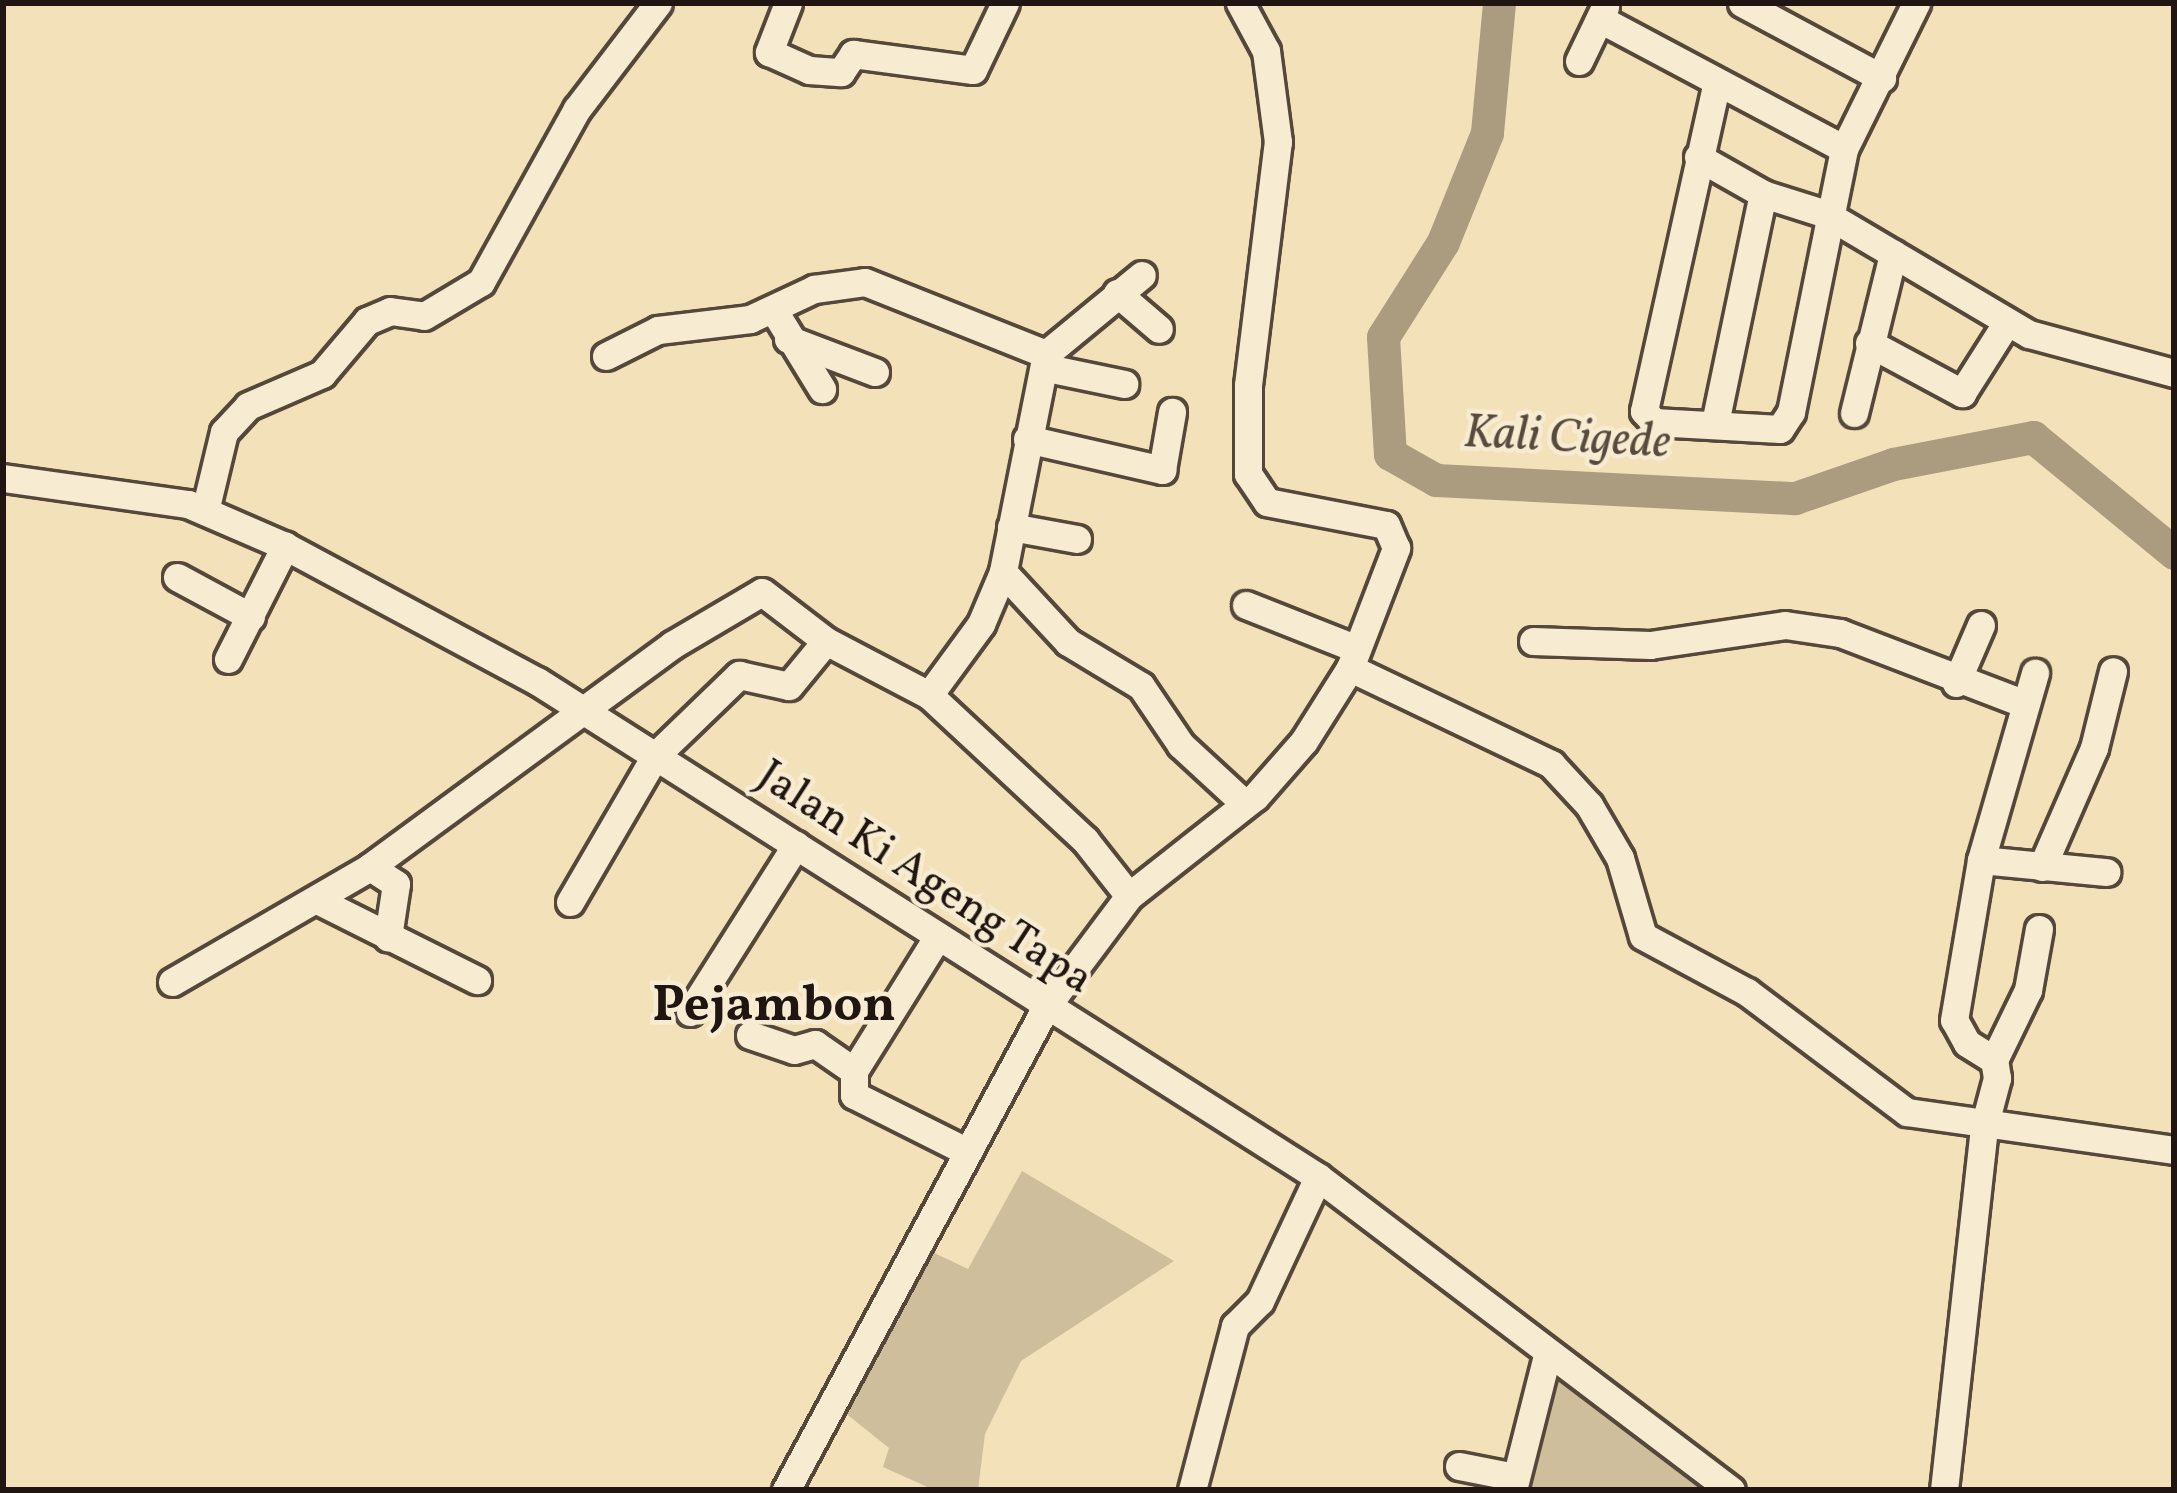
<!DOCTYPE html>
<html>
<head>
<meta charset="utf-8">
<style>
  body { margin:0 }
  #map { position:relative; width:2177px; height:1493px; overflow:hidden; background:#f3e1b9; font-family:Vollkorn,serif }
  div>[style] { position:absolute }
  .green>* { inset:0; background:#cfbe9c }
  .river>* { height:33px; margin:-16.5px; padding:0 16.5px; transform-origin:16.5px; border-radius:16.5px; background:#ab9c80 }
  .roads { filter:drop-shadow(3px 0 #55483a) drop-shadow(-3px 0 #55483a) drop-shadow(0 3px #55483a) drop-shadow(0 -3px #55483a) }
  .minor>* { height:27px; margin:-13.5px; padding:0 13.5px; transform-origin:13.5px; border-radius:13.5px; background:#f7ecd2 }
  span { translate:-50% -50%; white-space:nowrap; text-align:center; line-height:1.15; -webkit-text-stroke:9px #f7ecd2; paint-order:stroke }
  .street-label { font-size:45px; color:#201510 }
  .water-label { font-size:48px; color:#584b3d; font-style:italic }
  .quarter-label { font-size:51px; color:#201510; font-weight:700 }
  .frame { position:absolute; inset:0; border:6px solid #201510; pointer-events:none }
</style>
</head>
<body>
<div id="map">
  <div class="green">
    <div style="clip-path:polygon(1022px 1171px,1174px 1261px,1021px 1361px,985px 1434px,978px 1490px,934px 1490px,883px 1467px,889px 1448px,839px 1408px,926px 1249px,968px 1269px)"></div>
    <div style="clip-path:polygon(1551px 1367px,1711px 1490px,1525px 1490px)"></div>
  </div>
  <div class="river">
    <div style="left:1499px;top:3px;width:131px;rotate:95.3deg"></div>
    <div style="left:1487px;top:133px;width:118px;rotate:112deg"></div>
    <div style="left:1443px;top:242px;width:112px;rotate:122.3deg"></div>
    <div style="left:1383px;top:337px;width:117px;rotate:86.6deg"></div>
    <div style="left:1390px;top:454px;width:53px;rotate:29.5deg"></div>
    <div style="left:1436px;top:480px;width:359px;rotate:2.9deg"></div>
    <div style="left:1795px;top:498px;width:104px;rotate:-19.1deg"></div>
    <div style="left:1893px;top:464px;width:143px;rotate:-10.9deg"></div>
    <div style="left:2033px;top:437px;width:183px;rotate:39.4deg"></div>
  </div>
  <div class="roads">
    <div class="minor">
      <div style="left:788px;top:3px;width:53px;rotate:111.2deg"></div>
      <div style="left:769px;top:52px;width:44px;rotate:24.2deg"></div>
      <div style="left:809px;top:70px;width:32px;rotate:4deg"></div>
      <div style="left:841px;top:72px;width:22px;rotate:-56deg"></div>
      <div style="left:853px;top:54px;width:121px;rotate:7.6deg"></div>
      <div style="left:973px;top:70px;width:74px;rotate:-64.5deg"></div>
      <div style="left:1742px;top:3px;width:159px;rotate:28.2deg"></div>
      <div style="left:1600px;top:19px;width:276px;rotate:28deg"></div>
      <div style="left:1579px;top:61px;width:60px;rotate:-64.3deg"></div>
      <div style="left:1716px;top:86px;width:333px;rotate:102.5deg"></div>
      <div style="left:1644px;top:411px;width:15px;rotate:48deg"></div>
      <div style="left:1654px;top:422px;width:126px;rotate:3.2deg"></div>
      <div style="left:1780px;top:429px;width:20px;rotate:-57deg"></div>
      <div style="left:1791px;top:412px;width:268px;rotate:-78.6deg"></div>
      <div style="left:1844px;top:149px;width:163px;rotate:-63.7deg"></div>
      <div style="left:1698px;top:157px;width:75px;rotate:29.6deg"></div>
      <div style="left:1763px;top:194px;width:66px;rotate:17.6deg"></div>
      <div style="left:1826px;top:214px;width:236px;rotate:30.6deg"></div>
      <div style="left:2029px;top:334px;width:150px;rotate:15.1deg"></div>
      <div style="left:1117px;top:293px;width:55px;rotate:40.6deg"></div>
      <div style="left:773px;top:309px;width:94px;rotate:58.5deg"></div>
      <div style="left:788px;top:339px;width:93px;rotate:20.8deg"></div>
      <div style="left:1869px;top:343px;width:106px;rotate:28.3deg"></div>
      <div style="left:1962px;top:393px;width:84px;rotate:-57.6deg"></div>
      <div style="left:1046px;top:354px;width:124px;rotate:-39.5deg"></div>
      <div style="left:606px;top:356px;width:58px;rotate:-26.6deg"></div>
      <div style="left:658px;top:330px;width:93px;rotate:-6.8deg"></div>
      <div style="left:750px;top:319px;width:71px;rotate:-25.1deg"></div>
      <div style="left:814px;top:289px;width:51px;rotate:-7.8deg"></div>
      <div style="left:865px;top:282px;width:195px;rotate:21.7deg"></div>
      <div style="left:1046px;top:354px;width:222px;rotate:101.2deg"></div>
      <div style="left:1003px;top:572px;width:56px;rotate:112.9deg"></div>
      <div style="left:981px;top:624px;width:88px;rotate:126.2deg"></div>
      <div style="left:929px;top:695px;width:213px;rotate:42.9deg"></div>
      <div style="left:1085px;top:840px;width:71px;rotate:51.8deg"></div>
      <div style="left:1047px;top:368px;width:79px;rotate:11.7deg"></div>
      <div style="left:1854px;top:413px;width:164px;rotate:-76.2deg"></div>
      <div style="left:1715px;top:423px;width:234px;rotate:-78.2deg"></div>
      <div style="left:1027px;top:439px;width:139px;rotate:12.9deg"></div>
      <div style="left:1162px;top:470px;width:59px;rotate:-80.2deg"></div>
      <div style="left:3px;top:478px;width:187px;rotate:8deg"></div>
      <div style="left:188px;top:504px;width:106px;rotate:23.4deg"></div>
      <div style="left:285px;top:546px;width:286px;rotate:28.2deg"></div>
      <div style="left:537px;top:681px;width:925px;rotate:32.42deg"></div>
      <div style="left:1318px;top:1177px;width:518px;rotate:37.16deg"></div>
      <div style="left:205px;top:511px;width:81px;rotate:-76.5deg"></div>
      <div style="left:224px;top:432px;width:35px;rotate:-47deg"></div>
      <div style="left:248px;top:406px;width:81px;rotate:-23.4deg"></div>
      <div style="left:322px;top:374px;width:70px;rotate:-49.7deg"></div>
      <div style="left:367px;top:321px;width:25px;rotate:-23deg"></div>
      <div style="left:390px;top:311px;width:34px;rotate:8deg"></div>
      <div style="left:424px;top:316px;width:66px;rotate:-30.8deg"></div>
      <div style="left:481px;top:282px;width:198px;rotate:-61deg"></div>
      <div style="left:577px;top:109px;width:133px;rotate:-52.6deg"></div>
      <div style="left:1011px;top:527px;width:67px;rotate:10.3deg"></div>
      <div style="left:1003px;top:572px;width:96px;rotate:47.1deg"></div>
      <div style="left:1068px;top:642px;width:85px;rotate:31.1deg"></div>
      <div style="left:1141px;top:686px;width:71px;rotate:55.9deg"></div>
      <div style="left:1181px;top:745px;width:87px;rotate:42.7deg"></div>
      <div style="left:177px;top:577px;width:84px;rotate:28.4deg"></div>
      <div style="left:1246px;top:605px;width:119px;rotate:21.6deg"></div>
      <div style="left:1533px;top:641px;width:117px;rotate:2deg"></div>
      <div style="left:1650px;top:645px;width:136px;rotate:-8.4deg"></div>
      <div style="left:1785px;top:625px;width:56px;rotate:8.3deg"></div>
      <div style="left:1840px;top:633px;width:198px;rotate:21deg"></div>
      <div style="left:228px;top:659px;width:127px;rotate:-63.2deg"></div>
      <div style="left:1350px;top:668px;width:223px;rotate:25.5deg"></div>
      <div style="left:1551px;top:764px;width:56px;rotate:47.2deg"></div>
      <div style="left:1589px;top:805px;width:61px;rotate:59.7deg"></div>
      <div style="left:1620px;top:858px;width:81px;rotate:73.6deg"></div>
      <div style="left:1643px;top:936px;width:118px;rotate:28.3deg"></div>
      <div style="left:1747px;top:992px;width:200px;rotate:36.9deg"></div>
      <div style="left:1907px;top:1112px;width:270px;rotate:8.1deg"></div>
      <div style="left:1956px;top:683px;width:63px;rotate:-66.7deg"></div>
      <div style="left:1981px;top:860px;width:126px;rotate:5.5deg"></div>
      <div style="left:370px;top:867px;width:31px;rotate:33deg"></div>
      <div style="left:396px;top:884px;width:54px;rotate:98.6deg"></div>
      <div style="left:2042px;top:867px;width:130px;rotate:-66.4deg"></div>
      <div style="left:2094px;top:748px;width:79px;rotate:-76.1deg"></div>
      <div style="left:317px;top:900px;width:179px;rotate:26.6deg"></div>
      <div style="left:570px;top:902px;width:169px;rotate:-59.8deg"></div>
      <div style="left:655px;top:756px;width:117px;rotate:-44deg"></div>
      <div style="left:739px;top:675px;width:51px;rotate:12.4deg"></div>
      <div style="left:789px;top:686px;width:58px;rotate:-50.6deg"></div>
      <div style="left:938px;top:936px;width:159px;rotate:121.9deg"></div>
      <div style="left:854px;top:1071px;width:24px;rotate:90deg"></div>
      <div style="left:854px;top:1095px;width:123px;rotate:26.6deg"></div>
      <div style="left:172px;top:982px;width:229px;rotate:-30.1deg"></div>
      <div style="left:370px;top:867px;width:375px;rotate:-36.3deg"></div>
      <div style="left:672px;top:645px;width:104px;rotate:-30.5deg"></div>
      <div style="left:762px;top:592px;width:81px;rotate:37.4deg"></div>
      <div style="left:826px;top:641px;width:116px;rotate:27.7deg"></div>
      <div style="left:690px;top:1012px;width:198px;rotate:-57.6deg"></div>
      <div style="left:750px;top:1035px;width:46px;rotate:18.8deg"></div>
      <div style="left:794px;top:1050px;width:22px;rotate:-16deg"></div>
      <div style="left:815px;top:1044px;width:47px;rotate:34.7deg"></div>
      <div style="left:1994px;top:1060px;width:78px;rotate:-64.1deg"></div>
      <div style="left:2028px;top:990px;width:62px;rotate:-79.8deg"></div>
      <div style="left:1459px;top:1466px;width:57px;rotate:11.1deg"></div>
      <div style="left:786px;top:1490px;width:549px;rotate:-61.71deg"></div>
      <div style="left:1046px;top:1007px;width:139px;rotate:-53.2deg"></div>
      <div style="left:1129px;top:896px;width:160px;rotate:-38.2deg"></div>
      <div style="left:1255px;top:797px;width:74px;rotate:-48.8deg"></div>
      <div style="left:1304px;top:741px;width:86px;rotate:-57.8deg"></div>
      <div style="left:1350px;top:668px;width:129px;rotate:-69deg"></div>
      <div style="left:1396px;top:548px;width:25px;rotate:-113deg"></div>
      <div style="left:1386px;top:525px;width:121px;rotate:-169.1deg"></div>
      <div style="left:1267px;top:502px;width:34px;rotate:-124deg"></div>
      <div style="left:1248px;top:474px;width:89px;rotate:-90deg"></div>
      <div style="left:1248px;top:385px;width:245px;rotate:-83deg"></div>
      <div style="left:1278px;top:142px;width:92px;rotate:-97.5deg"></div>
      <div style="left:1266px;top:51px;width:55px;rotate:-118.4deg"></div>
      <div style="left:1192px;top:1490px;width:170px;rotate:-75.3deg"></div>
      <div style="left:1235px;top:1326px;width:35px;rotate:-45deg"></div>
      <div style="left:1260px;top:1301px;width:137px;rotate:-64.9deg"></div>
      <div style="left:1513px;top:1490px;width:142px;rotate:-75.8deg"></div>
      <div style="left:1944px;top:1490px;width:365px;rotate:-83.7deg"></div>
      <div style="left:1984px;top:1127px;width:51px;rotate:-75.1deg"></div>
      <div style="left:1997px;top:1078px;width:18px;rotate:-99deg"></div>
      <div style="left:1994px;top:1060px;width:32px;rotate:-148deg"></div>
      <div style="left:1967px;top:1043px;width:26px;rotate:-119deg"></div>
      <div style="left:1954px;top:1020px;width:162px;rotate:-80.4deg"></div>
      <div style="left:1981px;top:860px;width:195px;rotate:-73.9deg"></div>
    </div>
  </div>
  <div class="street-label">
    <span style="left:924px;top:879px;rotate:33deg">Jalan Ki Ageng Tapa</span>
  </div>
  <div class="water-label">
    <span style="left:1567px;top:439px;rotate:3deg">Kali Cigede</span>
  </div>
  <div class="quarter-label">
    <span style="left:774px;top:1007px">Pejambon</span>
  </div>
  <div class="frame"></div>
</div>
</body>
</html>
